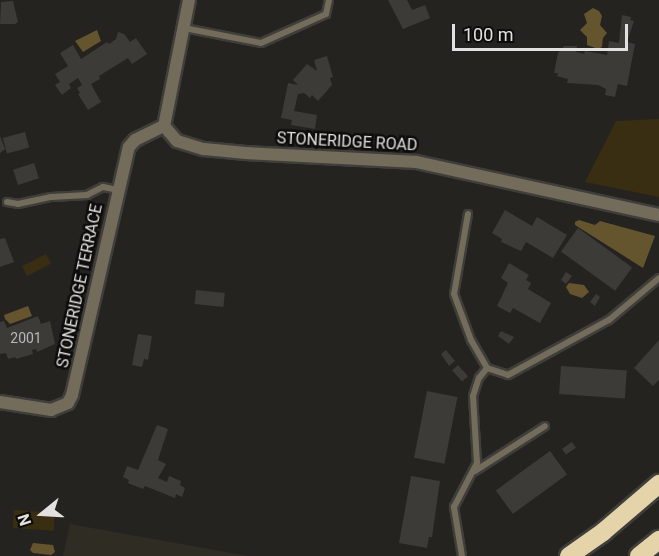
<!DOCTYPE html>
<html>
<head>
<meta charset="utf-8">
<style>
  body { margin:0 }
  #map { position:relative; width:659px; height:556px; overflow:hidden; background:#242320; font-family:Roboto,sans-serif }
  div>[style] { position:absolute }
  .built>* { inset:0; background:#2f2c24 }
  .green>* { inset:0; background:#392e12; transform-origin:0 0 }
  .water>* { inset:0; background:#64552e }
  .building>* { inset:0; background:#3c3b38; transform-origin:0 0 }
  .roads { filter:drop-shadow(2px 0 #3f3e3b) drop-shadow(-2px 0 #3f3e3b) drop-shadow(0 2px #3f3e3b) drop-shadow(0 -2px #3f3e3b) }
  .lane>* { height:6px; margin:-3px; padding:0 3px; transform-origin:3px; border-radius:3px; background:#736c5b }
  .street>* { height:12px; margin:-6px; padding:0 6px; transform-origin:6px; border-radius:6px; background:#736c5b }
  .highway>* { height:18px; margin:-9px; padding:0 9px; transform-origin:9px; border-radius:9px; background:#e5d4a9 }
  span { translate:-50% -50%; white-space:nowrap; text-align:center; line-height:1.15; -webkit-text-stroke:5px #0d0c0b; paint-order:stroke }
  .number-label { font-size:14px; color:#b8b8b6 }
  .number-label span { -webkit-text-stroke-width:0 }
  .street-label { font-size:16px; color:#e2e1e0 }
  .north { position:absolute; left:12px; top:484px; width:60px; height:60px; -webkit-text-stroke:4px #0d0c0b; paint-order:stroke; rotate:252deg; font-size:16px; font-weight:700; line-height:24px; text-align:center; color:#e2e1e0 }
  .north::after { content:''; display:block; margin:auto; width:21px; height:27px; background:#e2e1e0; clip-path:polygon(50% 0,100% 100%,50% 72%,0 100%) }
  .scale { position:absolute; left:452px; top:24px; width:176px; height:27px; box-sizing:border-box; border:3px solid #e2e1e0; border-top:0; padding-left:8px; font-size:18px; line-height:21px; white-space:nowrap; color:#e2e1e0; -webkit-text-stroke:4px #0d0c0b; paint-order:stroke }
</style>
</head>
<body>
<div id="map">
  <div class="built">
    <div style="clip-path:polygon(70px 524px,248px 556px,63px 556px)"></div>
  </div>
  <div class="green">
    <div style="clip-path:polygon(659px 119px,659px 197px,585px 182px,616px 121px)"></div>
    <div style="left:46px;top:254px;width:11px;height:27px;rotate:63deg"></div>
    <div style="left:14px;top:510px;width:41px;height:18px;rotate:4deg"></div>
  </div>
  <div class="water">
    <div style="clip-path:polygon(593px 8px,599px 11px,602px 16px,600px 25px,607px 33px,603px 38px,602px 47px,598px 49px,587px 45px,587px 37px,580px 30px,587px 23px,584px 14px)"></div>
    <div style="clip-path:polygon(97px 30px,101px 41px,83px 52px,75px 41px)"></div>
    <div style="clip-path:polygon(579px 220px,595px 225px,600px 221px,655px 236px,643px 268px,575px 225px,575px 222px)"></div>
    <div style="clip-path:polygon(569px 283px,584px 285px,589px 292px,582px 298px,570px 294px,566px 287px)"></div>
    <div style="clip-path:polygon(28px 306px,32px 316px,10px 324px,5px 319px,4px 315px)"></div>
    <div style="clip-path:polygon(33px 543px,53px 545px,55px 552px,51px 555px,33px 553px,30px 550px)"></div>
  </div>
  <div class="building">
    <div style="clip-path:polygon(388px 0,407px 0,412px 10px,425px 5px,430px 18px,403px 29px)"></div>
    <div style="clip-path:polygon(13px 1px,18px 22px,15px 24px,0 24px,1px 2px)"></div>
    <div style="clip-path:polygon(622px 15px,631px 17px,630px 20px,634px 21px,627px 42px,635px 44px,627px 86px,618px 84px,615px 97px,605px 95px,606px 89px,598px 85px,567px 83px,568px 79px,557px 76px,558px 73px,554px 73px,558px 53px,564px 46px,577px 46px,576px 52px,584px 54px,585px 51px,607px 55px,609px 41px,619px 43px)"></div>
    <div style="clip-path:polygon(118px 32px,124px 34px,130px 42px,136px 38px,147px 54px,132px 64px,128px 58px,99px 76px,100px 79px,91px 84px,101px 102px,88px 110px,78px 94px,80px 93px,77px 88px,82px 85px,78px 78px,69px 84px,71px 88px,62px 95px,55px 85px,60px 82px,55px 74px,68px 66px,60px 53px,73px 45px,81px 59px,107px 42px,109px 44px,116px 39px)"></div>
    <div style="clip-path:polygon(327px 56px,333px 77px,330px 78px,332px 85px,318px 101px,312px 95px,310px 98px,304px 93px,298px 94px,295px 107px,294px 111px,317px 115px,315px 129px,291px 125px,292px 120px,281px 118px,288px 83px,298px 85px,293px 80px,307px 64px,317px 71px,314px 60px)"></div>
    <div style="left:25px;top:132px;width:16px;height:23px;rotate:75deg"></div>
    <div style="clip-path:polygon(0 136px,5px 149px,0 153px)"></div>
    <div style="left:34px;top:163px;width:16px;height:22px;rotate:72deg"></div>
    <div style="clip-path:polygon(505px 210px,532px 226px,537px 217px,567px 235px,553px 258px,526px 242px,521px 251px,501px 242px,502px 239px,492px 233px)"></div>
    <div style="left:578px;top:228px;width:67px;height:29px;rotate:36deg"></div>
    <div style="clip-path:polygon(5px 238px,14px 262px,0 267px,0 239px)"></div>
    <div style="clip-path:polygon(509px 263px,529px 275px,526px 280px,531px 283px,528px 289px,551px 303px,540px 323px,513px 308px,510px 313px,497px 306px,508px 283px,501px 278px)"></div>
    <div style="clip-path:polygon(566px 272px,572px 276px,566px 284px,561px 280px)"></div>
    <div style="left:196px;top:290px;width:29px;height:14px;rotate:6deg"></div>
    <div style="clip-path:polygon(596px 294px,600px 297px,595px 306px,590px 302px)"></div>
    <div style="clip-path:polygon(38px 316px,41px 324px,50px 321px,55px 344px,37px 352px,36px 349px,32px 350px,33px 354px,16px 359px,15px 357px,8px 359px,6px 353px,0 354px,0 322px,4px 321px,7px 328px)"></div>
    <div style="clip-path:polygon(501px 331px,514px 337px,509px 344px,498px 336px)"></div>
    <div style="clip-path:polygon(138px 334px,152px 336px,148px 360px,144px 359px,142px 367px,132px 365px)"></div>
    <div style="clip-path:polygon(659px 340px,659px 380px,653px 386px,634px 368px)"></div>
    <div style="clip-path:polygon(446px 350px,455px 361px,449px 366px,441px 354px)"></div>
    <div style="left:458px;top:365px;width:15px;height:8px;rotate:48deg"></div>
    <div style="left:561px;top:366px;width:66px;height:28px;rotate:4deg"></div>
    <div style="left:427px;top:391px;width:31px;height:68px;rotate:11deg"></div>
    <div style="clip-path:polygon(157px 425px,168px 429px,158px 460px,166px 464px,158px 478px,167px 482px,169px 476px,181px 481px,180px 485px,185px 488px,182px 497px,176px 494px,175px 498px,145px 486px,143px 489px,128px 483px,129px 480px,123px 477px,127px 466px,138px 470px)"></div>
    <div style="left:572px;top:442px;width:7px;height:12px;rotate:56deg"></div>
    <div style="left:550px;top:451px;width:29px;height:67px;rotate:54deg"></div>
    <div style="clip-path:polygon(411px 476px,440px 481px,432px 537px,429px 537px,427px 548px,399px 543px)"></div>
  </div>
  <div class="roads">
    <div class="lane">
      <div style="left:184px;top:28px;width:78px;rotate:11deg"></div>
      <div style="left:261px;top:43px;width:71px;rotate:-24deg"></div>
      <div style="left:326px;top:14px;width:14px;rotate:-78deg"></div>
      <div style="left:7px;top:202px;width:11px;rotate:10deg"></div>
      <div style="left:18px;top:204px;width:34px;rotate:-12deg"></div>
      <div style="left:51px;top:197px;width:36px;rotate:-3deg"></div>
      <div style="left:87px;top:195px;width:18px;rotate:-27deg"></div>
      <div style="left:103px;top:187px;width:15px;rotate:11deg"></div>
      <div style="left:468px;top:214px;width:81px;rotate:99.9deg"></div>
      <div style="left:454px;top:294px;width:49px;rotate:69.7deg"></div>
      <div style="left:471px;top:340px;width:32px;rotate:60deg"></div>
      <div style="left:475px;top:471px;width:83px;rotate:-32.7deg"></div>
      <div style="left:462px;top:556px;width:50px;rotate:-99.3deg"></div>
      <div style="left:454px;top:507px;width:50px;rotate:-62.4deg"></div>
      <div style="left:477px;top:463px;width:67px;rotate:-93.4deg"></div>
      <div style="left:473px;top:396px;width:19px;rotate:-72deg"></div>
      <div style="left:479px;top:378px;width:13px;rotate:-51deg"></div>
      <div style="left:487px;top:368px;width:22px;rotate:18deg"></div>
      <div style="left:508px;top:375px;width:115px;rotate:-28.6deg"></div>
      <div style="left:609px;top:320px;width:65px;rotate:-40deg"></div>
    </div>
    <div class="street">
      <div style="left:189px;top:0;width:128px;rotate:101.2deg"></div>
      <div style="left:164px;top:126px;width:20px;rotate:49deg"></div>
      <div style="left:177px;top:141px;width:28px;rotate:17deg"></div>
      <div style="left:204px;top:149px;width:42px;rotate:5.4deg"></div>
      <div style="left:246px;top:153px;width:170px;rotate:3deg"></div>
      <div style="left:416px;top:162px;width:249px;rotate:12.3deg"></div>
      <div style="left:0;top:402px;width:52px;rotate:8.9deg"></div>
      <div style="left:51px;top:410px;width:18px;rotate:-22deg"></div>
      <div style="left:68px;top:403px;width:9px;rotate:-63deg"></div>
      <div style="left:72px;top:395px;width:254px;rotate:-77.1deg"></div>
      <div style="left:129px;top:147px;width:9px;rotate:-49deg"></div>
      <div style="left:135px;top:140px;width:32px;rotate:-26deg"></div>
    </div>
    <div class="highway">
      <div style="left:569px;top:556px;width:42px;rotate:-35.2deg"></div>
      <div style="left:603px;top:532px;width:74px;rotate:-40.6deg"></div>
      <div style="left:639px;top:556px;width:26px;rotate:-39deg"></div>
    </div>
  </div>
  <div class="number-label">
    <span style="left:26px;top:338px">2001</span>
  </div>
  <div class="street-label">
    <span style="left:347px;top:142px;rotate:3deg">STONERIDGE ROAD</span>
    <span style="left:80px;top:286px;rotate:-78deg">STONERIDGE TERRACE</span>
  </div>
  <div class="north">N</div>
  <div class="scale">100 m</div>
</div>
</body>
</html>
